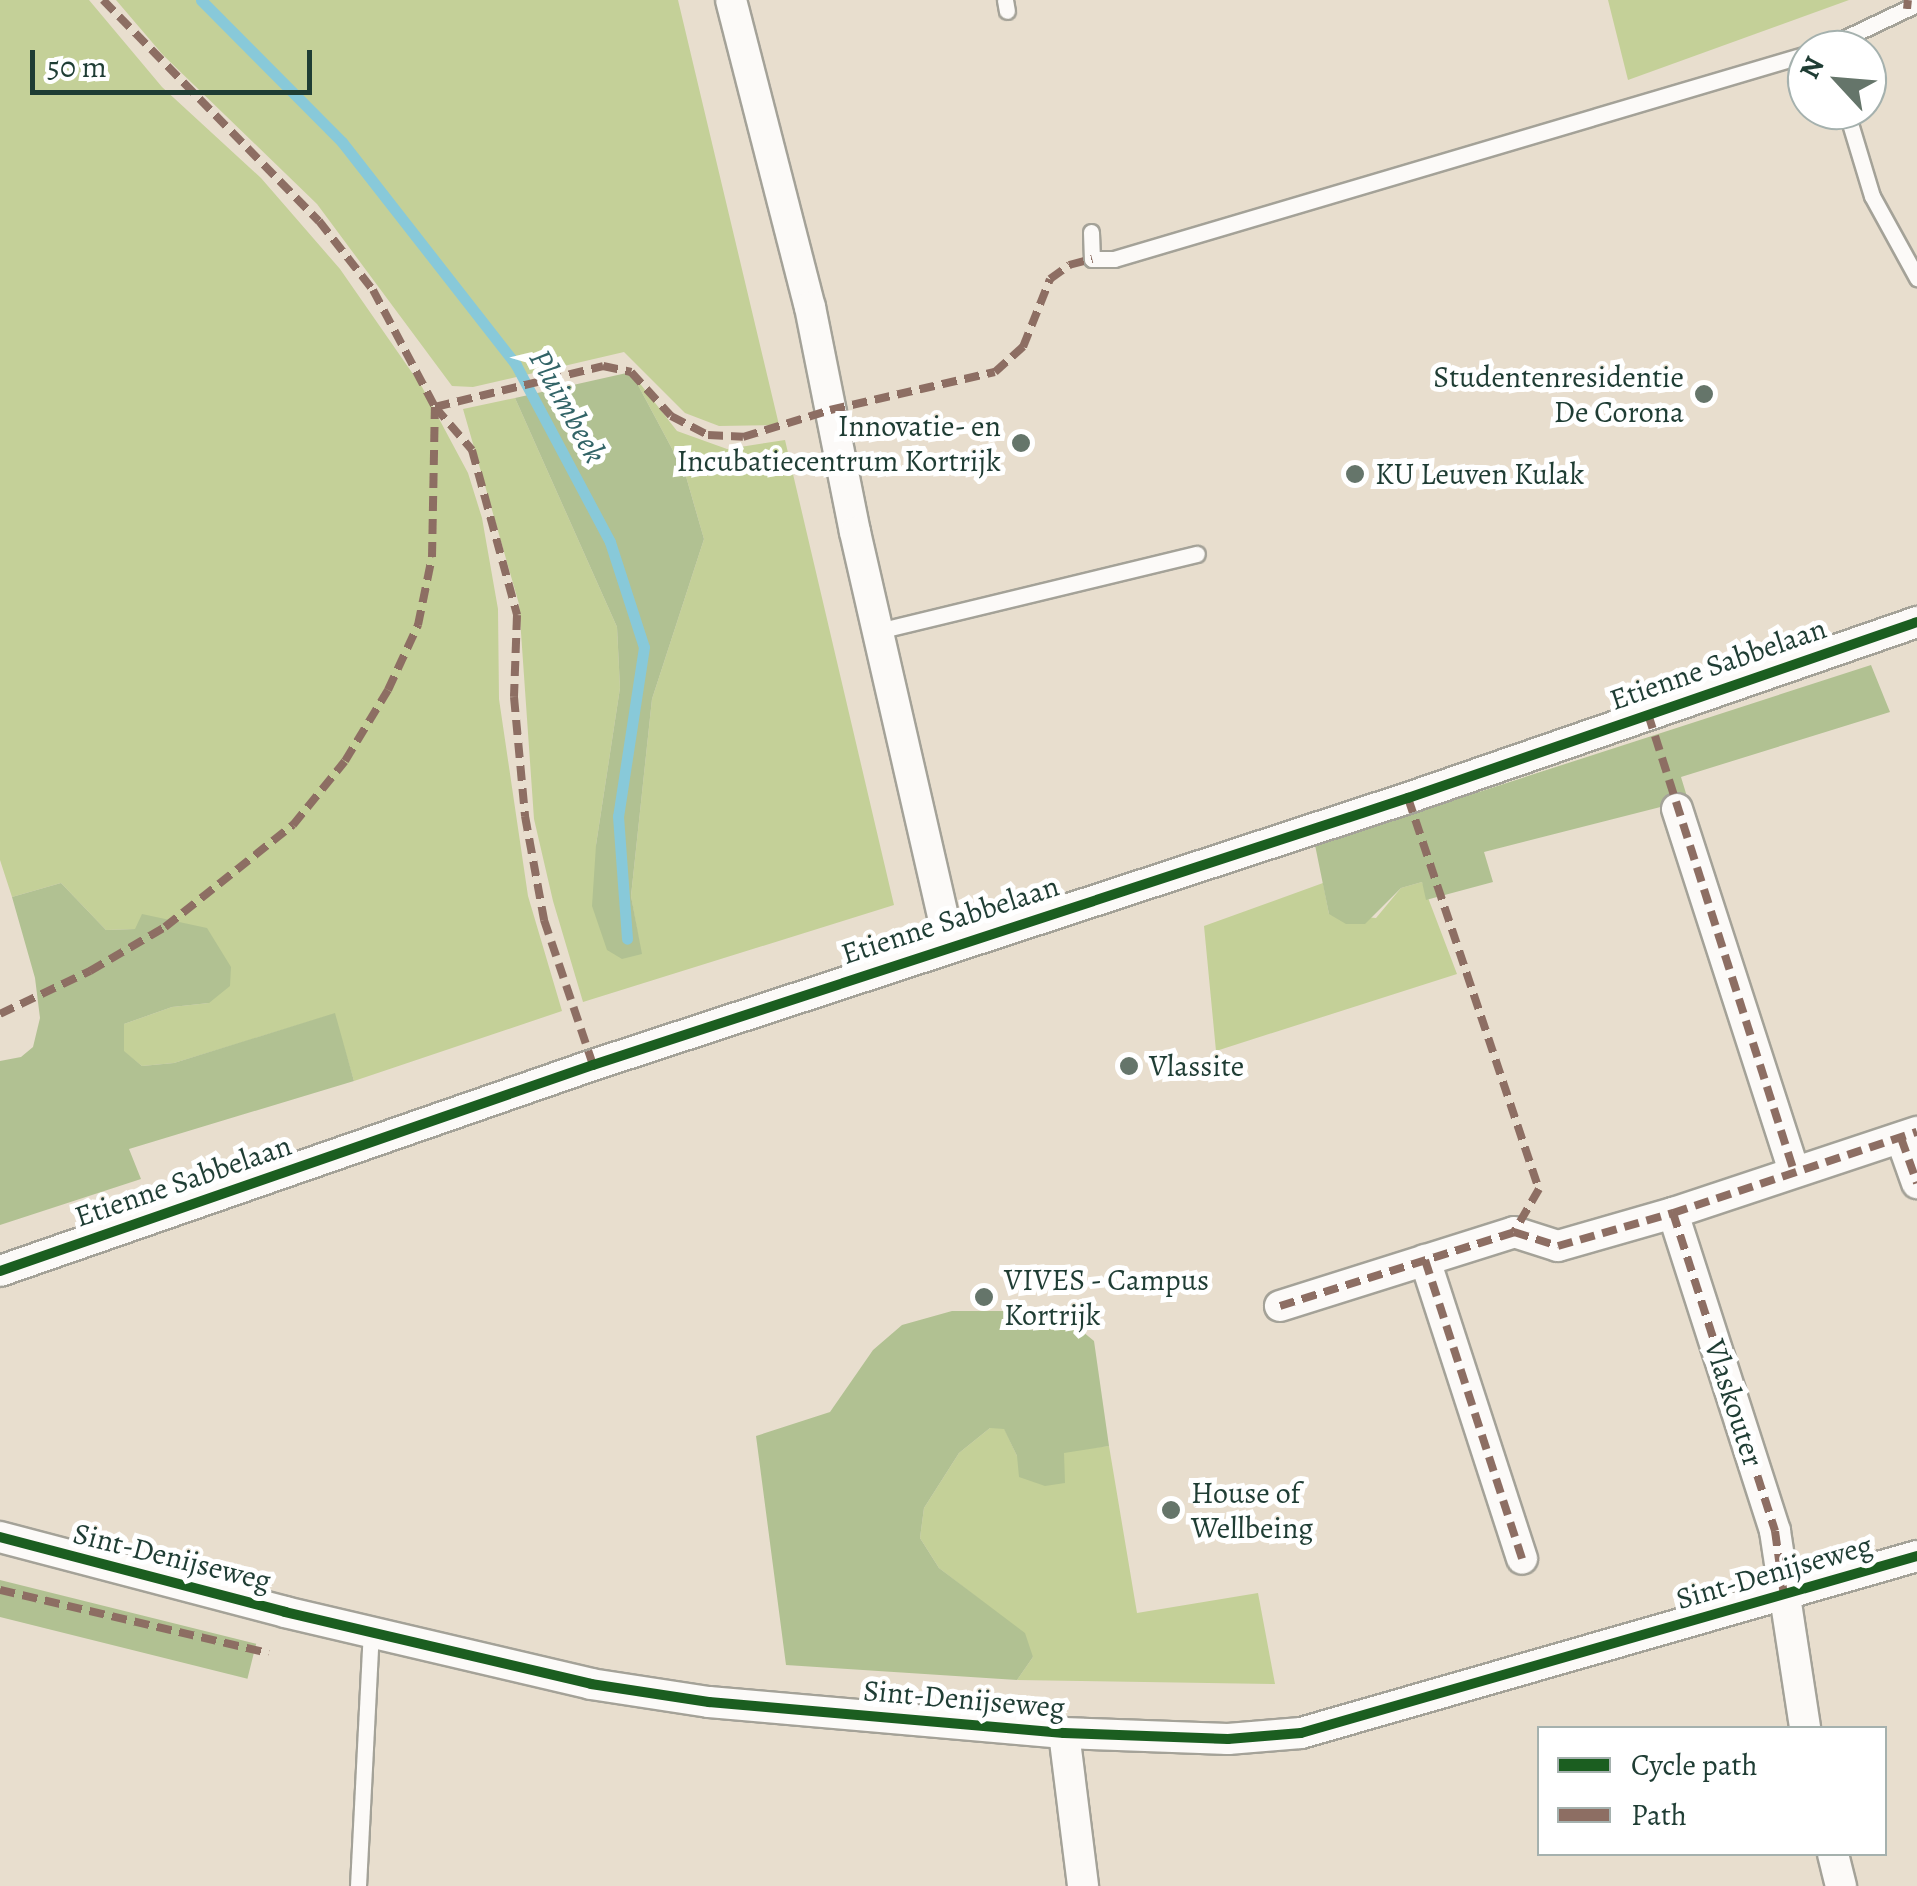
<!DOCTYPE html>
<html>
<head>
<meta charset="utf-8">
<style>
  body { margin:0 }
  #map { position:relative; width:1917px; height:1886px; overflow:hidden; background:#e8dece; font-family:Alegreya,serif }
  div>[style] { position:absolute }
  .green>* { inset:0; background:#c4d098 }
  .forest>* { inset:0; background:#b1c192; transform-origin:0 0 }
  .stream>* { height:11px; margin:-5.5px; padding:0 5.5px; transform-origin:5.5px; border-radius:5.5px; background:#88c9d9 }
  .roads { filter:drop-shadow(2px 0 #a4a298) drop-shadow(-2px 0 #a4a298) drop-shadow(0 2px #a4a298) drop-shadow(0 -2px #a4a298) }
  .service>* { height:15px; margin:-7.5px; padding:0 7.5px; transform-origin:7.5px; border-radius:7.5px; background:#fcfaf8 }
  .minor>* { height:30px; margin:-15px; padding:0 15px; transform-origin:15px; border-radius:15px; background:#fcfaf8 }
  .quiet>* { height:8px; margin-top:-4px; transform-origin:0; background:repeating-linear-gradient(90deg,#8d6e63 0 15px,transparent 0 23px) }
  .cycleway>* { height:10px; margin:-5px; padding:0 5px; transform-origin:5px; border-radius:5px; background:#1b5e20 }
  .dots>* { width:28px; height:28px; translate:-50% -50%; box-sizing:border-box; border:5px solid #fff; border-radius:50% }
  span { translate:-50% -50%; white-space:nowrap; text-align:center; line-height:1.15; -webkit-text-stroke:10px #fff; paint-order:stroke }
  .poi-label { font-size:30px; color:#1f3d34 }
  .right { translate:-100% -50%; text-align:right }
  .left { translate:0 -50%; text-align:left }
  .street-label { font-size:30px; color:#1f3d34 }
  .water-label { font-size:32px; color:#326467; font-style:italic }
  .legend { position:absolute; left:1537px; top:1726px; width:350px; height:130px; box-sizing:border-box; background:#fff; border:2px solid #a5b1ae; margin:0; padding:12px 18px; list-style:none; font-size:30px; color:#1f3d34 }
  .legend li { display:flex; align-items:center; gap:20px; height:50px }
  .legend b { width:50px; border:2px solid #a5b1ae }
  .north { position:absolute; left:1787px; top:30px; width:100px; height:100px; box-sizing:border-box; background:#fff; border:2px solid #a5b1ae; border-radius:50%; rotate:296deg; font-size:28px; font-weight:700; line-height:40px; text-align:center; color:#1f3d34 }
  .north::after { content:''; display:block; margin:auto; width:35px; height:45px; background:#65756a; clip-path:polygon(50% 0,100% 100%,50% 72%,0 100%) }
  .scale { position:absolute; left:30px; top:50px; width:282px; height:45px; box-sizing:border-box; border:5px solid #1f3d34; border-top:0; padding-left:12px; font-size:30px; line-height:35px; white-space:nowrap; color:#1f3d34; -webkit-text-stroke:8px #fff; paint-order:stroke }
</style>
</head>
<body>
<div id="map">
  <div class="green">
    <div style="clip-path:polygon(0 0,89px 0,162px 87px,261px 178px,340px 269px,422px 387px,468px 473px,482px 518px,498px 609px,499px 699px,528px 896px,562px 1011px,354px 1081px,334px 1014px,174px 1063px,142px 1066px,123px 1051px,124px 1024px,172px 1007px,209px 1003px,135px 929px,106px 930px,61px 883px,12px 897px,0 860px)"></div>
    <div style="clip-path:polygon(116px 0,678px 0,779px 425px,719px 426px,685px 413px,624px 352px,473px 387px,452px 386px,317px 204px,163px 55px)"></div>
    <div style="clip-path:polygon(1608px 0,1849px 0,1628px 80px)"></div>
    <div style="clip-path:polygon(631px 372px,677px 431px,727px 449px,785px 440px,894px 905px,583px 1002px,553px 901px,534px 819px,519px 604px,463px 409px,515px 398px,617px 627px,620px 688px,596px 845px,641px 953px,631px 896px,652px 699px,704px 539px,685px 473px)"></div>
    <div style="clip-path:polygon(1422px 882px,1457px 974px,1216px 1051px,1204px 926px,1323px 883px,1329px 914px,1376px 918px,1401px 888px)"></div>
    <div style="clip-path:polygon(990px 1428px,1004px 1428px,1017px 1456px,1109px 1446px,1137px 1613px,1258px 1593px,1275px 1684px,1017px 1680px,1033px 1657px,979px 1599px,939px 1568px,920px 1538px,924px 1508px,959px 1453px)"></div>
  </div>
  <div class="forest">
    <div style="clip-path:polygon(631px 372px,685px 473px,704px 539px,652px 699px,631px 896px,642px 954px,622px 959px,607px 950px,592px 906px,596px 845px,620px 688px,617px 627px,515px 398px)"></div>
    <div style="clip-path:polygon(1871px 665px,1890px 712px,1681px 777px,1688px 800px,1484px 852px,1493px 882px,1426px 900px,1422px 882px,1401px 888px,1365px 924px,1346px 924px,1329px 914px,1315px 845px)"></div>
    <div style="clip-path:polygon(61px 883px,106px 930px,135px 929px,142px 914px,207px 928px,231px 967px,230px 986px,209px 1003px,172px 1007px,124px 1024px,124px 1051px,142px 1066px,174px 1063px,335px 1013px,354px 1081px,129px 1149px,141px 1179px,0 1225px,0 1061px,21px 1057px,33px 1047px,40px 1018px,35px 978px,12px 897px)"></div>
    <div style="clip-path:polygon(952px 1311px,1017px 1311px,1066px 1318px,1094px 1341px,1109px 1446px,1064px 1453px,1065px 1483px,1045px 1486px,1019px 1477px,1017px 1456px,1004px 1429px,990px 1428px,959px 1453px,924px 1508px,920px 1538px,939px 1568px,1025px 1633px,1033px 1657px,1017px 1680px,786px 1665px,756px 1436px,830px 1412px,873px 1350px,902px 1325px)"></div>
    <div style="left:0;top:1580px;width:264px;height:36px;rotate:14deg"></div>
  </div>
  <div class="stream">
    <div style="left:201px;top:0;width:200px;rotate:45.2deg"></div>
    <div style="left:342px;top:142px;width:283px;rotate:52deg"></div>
    <div style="left:516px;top:365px;width:200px;rotate:62deg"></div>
    <div style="left:610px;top:542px;width:110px;rotate:72.1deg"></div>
    <div style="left:644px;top:647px;width:171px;rotate:98.7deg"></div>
    <div style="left:618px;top:816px;width:123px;rotate:85.8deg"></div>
  </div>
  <div class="roads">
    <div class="service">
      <div style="left:1005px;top:0;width:11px;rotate:80deg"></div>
      <div style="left:1820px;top:50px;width:107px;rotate:-25.4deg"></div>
      <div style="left:1846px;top:110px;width:90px;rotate:73.2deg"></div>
      <div style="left:1872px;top:196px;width:94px;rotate:61.2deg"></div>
      <div style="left:1091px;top:232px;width:27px;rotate:88deg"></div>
      <div style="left:1092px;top:259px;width:22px"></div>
      <div style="left:1114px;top:259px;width:723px;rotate:-16.48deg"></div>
      <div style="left:878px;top:631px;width:328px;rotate:-13.6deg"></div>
      <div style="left:358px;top:1886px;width:253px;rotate:-87.1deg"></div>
    </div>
    <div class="minor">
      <div style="left:731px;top:0;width:317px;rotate:75.6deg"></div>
      <div style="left:810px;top:307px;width:229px;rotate:78.7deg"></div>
      <div style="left:855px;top:532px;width:425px;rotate:77.1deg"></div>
      <div style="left:1677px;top:809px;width:381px;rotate:72.1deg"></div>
      <div style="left:1901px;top:1138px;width:48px;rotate:70.4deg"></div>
      <div style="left:1673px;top:1213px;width:334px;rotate:72.2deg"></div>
      <div style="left:1775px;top:1531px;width:199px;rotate:81.3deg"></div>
      <div style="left:1425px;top:1260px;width:314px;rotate:72deg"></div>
      <div style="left:0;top:1271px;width:628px;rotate:-19.16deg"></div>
      <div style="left:593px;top:1065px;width:858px;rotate:-18.14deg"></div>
      <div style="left:1408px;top:798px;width:539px;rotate:-19.07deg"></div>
      <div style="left:1280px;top:1306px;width:245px;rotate:-17.5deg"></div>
      <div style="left:1514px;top:1232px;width:46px;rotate:17.7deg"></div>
      <div style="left:1558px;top:1246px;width:120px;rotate:-16deg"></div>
      <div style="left:1673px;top:1213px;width:257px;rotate:-18.4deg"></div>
      <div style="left:0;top:1537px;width:295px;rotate:14.7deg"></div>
      <div style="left:285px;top:1612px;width:314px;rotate:13.2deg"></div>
      <div style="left:591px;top:1684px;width:119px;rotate:8.7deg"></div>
      <div style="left:709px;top:1702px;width:356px;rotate:5deg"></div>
      <div style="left:1064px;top:1733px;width:164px;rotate:2.1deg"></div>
      <div style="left:1228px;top:1739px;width:73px;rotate:-4.7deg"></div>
      <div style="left:1301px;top:1733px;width:641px;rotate:-16.03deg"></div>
      <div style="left:1064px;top:1733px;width:154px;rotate:82.9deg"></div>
      <div style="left:1833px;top:1854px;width:33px;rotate:76deg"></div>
    </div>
  </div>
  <div class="quiet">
    <div style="left:103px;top:0;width:309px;rotate:45.7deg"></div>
    <div style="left:319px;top:221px;width:88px;rotate:52deg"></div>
    <div style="left:373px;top:290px;width:132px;rotate:62.1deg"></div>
    <div style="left:435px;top:407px;width:57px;rotate:49.3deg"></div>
    <div style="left:472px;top:450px;width:171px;rotate:74.7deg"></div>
    <div style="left:517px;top:615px;width:82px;rotate:92.1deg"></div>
    <div style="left:514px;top:697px;width:120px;rotate:84.7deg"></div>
    <div style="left:525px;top:816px;width:106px;rotate:79.6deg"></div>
    <div style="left:544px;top:920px;width:153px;rotate:71.3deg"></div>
    <div style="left:1907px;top:9px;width:9px;rotate:-84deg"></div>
    <div style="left:1648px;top:714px;width:481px;rotate:72.3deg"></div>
    <div style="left:1408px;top:798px;width:412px;rotate:71.5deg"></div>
    <div style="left:1539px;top:1189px;width:50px;rotate:120.2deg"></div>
    <div style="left:0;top:1014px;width:100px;rotate:-25.5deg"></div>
    <div style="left:90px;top:971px;width:87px;rotate:-30.4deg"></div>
    <div style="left:165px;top:927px;width:164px;rotate:-38.6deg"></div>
    <div style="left:293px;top:825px;width:82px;rotate:-50.9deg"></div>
    <div style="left:345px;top:761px;width:83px;rotate:-58.8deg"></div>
    <div style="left:388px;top:690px;width:72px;rotate:-65.2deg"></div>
    <div style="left:418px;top:625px;width:69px;rotate:-78.4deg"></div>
    <div style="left:432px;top:557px;width:150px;rotate:-88.9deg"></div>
    <div style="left:435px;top:407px;width:173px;rotate:-13.7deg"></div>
    <div style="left:603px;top:366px;width:29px;rotate:12deg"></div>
    <div style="left:631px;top:372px;width:59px;rotate:47.7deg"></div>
    <div style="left:671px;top:416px;width:42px;rotate:27.2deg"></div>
    <div style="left:708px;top:435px;width:35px;rotate:3deg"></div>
    <div style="left:743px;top:437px;width:91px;rotate:-17.2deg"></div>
    <div style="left:830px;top:410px;width:169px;rotate:-13deg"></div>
    <div style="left:995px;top:372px;width:38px;rotate:-42deg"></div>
    <div style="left:1023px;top:347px;width:73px;rotate:-68.3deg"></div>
    <div style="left:1050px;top:279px;width:24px;rotate:-36deg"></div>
    <div style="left:1069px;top:265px;width:24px;rotate:-15deg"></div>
    <div style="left:1901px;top:1138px;width:48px;rotate:70.4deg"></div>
    <div style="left:1673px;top:1213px;width:334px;rotate:72.2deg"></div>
    <div style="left:1775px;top:1531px;width:66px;rotate:82.1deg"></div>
    <div style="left:1425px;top:1260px;width:314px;rotate:72deg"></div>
    <div style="left:1280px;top:1306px;width:245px;rotate:-17.5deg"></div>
    <div style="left:1514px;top:1232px;width:46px;rotate:17.7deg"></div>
    <div style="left:1558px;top:1246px;width:120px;rotate:-16deg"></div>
    <div style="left:1673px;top:1213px;width:257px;rotate:-18.4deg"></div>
    <div style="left:0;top:1590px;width:276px;rotate:13.2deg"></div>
  </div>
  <div class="cycleway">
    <div style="left:0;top:1271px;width:628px;rotate:-19.16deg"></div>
    <div style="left:593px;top:1065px;width:858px;rotate:-18.14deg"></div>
    <div style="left:1408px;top:798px;width:539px;rotate:-19.07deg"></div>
    <div style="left:0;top:1537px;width:295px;rotate:14.7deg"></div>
    <div style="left:285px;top:1612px;width:314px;rotate:13.2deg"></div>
    <div style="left:591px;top:1684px;width:119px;rotate:8.7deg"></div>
    <div style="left:709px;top:1702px;width:356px;rotate:5deg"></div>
    <div style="left:1064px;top:1733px;width:164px;rotate:2.1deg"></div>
    <div style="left:1228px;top:1739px;width:73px;rotate:-4.7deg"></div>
    <div style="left:1301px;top:1733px;width:641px;rotate:-16.03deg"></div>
  </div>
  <div class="dots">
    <div style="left:1704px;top:394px;background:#65756a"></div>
    <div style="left:1021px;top:443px;background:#65756a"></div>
    <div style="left:1355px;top:474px;background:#65756a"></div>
    <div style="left:1129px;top:1066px;background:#65756a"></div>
    <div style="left:984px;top:1297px;background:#65756a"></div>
    <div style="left:1171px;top:1510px;background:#65756a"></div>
  </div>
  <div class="poi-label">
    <span class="right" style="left:1684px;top:394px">Studentenresidentie<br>De Corona</span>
    <span class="right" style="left:1001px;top:443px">Innovatie- en<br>Incubatiecentrum Kortrijk</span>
    <span class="left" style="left:1375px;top:474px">KU Leuven Kulak</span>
    <span class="left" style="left:1149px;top:1066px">Vlassite</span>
    <span class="left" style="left:1004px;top:1297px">VIVES - Campus<br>Kortrijk</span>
    <span class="left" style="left:1191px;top:1510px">House of<br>Wellbeing</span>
  </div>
  <div class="street-label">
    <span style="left:1718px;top:664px;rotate:-19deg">Etienne Sabbelaan</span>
    <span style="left:950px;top:920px;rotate:-18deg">Etienne Sabbelaan</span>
    <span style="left:183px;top:1181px;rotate:-19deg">Etienne Sabbelaan</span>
    <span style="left:1734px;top:1403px;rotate:72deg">Vlaskouter</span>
    <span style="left:172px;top:1557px;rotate:14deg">Sint-Denijseweg</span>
    <span style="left:1774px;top:1572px;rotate:-16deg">Sint-Denijseweg</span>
    <span style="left:964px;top:1699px;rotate:5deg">Sint-Denijseweg</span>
  </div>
  <div class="water-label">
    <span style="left:568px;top:406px;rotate:61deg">Pluimbeek</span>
  </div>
  <ul class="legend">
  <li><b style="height:12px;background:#1b5e20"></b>Cycle path</li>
  <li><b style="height:12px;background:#8d6e63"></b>Path</li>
  </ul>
  <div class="north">N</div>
  <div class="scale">50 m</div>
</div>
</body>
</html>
